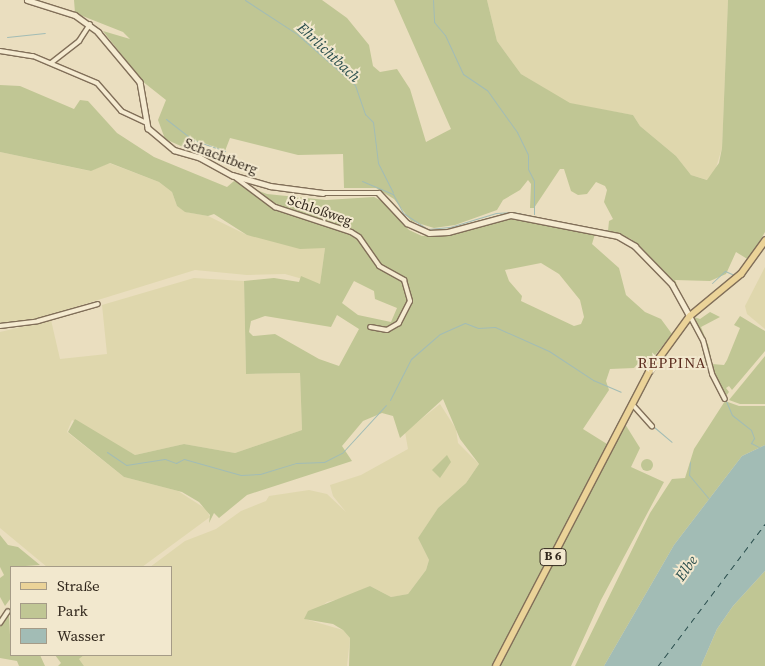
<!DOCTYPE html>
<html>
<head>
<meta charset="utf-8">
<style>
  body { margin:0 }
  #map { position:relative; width:765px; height:666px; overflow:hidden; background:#eadebf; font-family:"Source Serif 4",serif }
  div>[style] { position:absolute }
  .farmland>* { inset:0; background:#dfd7ad }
  .green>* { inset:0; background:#c0c694 }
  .round { border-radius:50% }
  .water>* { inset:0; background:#a2bcb5 }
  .stream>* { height:1px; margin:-0.5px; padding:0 0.5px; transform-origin:0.5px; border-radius:0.5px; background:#a2bcb5 }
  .ferry>* { height:1px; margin-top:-0.5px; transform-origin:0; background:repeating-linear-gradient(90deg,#2c504f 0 6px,transparent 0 11px) }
  .roads { filter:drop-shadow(1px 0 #816f59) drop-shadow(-1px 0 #816f59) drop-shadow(0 1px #816f59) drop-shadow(0 -1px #816f59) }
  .minor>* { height:4px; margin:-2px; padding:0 2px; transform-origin:2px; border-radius:2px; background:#f5ebd1 }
  .tertiary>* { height:4.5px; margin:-2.25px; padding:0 2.25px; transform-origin:2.25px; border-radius:2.25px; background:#f5ebd1 }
  .primary>* { height:5.5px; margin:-2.75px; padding:0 2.75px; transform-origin:2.75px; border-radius:2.75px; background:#ebd398 }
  span { translate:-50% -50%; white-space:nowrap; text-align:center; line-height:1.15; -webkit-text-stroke:4px #f2e8ce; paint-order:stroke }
  .shield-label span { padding:1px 4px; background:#f2e8ce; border:1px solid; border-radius:4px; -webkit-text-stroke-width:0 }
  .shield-label { font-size:12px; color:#31271c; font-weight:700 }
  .street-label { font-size:14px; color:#31271c }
  .water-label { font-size:15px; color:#2c504f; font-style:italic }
  .neighbourhood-label { font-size:15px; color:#5b2c1f; letter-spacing:1px }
  .legend { position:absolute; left:10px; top:566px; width:162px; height:90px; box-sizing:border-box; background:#f2e8ce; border:1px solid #a59b87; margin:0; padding:6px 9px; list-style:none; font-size:15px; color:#31271c }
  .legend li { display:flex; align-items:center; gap:10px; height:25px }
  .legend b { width:25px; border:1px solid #a59b87 }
</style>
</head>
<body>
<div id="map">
  <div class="farmland">
    <div style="clip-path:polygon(487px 0,728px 0,722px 148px,715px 171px,708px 180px,691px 175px,676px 156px,640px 126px,633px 115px,570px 104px,521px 74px,497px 41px)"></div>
    <div style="clip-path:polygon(0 152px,90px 171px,109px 163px,159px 182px,172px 192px,177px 206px,186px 212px,208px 216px,247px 235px,325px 248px,320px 284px,285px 274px,247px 275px,195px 270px,30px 321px,0 324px)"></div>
    <div style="clip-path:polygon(765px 267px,765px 329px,747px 314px,745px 306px)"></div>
    <div style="clip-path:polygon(194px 278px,244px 281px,246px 374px,300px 373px,302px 430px,235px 453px,184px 444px,135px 455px,72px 420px,67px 432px,124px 477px,178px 491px,206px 509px,210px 517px,142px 567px,47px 567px,0 528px,0 332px,51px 320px,60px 359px,107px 354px,102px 305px)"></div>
    <div style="clip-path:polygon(440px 404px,456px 429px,458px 443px,479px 464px,466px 483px,438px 508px,418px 538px,429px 560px,426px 570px,408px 594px,391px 597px,370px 586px,347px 597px,327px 602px,305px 619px,343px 630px,350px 638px,347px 666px,84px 666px,79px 659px,84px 655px,171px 655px,171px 567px,150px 567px,185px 541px,216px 529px,241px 511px,266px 501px,269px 496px,309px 490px,327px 494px,346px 512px,333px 496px,330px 485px,361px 475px,408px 449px,405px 432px)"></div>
  </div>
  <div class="green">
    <div style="clip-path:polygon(74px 0,322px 0,347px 18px,369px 45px,373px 66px,380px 72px,397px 69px,410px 89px,426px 142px,451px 129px,394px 0,487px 0,497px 41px,521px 74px,570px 103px,633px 115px,640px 126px,676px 156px,691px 175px,707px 180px,719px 163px,722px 148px,728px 0,765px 0,765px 232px,749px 260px,736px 252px,726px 274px,710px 281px,675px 280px,678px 287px,631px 239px,608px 231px,609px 221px,613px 219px,604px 202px,607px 190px,605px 186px,596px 182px,587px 194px,578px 195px,571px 191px,564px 169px,560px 169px,534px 208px,530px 208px,531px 184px,528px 180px,520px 190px,503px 200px,497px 210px,455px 225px,434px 228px,411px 221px,394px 199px,376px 188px,344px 188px,343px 154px,298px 155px,230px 138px,225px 151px,204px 143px,199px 154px,165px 139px,158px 120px,166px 100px,142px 81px,103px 31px,130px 39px,123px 32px,75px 13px)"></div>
    <div style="clip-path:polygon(evenodd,0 85px,20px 86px,74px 109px,80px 100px,88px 101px,117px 133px,154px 157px,227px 187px,234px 181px,267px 194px,326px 200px,374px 197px,384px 202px,409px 230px,422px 236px,451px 233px,509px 217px,595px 234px,592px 244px,619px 268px,626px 295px,645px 312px,661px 319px,672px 334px,648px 364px,642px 359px,634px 368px,610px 369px,606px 381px,609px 390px,583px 429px,607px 444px,611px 438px,611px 442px,493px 666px,349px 666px,350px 638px,343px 630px,333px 624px,304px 619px,308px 611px,370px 586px,391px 597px,408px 594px,426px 570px,429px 560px,418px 538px,438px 508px,466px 483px,479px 464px,460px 439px,443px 399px,400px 438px,393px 416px,382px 413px,363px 421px,342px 446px,352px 461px,247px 495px,219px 518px,214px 513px,209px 523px,210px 515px,199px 502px,182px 492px,124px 477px,68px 432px,75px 419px,135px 455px,184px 444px,235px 453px,302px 430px,300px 373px,246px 374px,244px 281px,274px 278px,299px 282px,301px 276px,320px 284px,325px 248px,300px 249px,247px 235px,214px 214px,208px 216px,185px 212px,177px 206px,172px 192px,159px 182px,110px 163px,91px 171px,0 152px,0 85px,541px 263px,559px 274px,580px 300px,584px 317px,581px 324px,574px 326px,521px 301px,522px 296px,509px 281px,505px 270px,541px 263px,0 85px,354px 281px,374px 291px,375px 299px,397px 308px,391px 322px,358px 315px,342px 303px,354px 281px,0 85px,337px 315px,359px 329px,339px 366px,319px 359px,275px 334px,253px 336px,249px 332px,251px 321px,265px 316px,331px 327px,337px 315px)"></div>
    <div style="clip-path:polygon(710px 312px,720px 317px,701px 327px,709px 347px,712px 364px,724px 365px,727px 360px,740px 328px,734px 325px,740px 316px,765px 331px,765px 351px,732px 390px,729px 386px,726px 388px,729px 392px,726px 396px,714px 373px,711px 365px,706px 340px,694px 317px,700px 319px)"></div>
    <div style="clip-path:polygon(765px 356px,765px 404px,740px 404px,729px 400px)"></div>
    <div style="clip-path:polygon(725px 401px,739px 406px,765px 406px,765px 445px,742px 456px,674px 545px,604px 666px,575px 666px,650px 513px,672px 479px,685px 478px,694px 449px)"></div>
    <div style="clip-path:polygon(625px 424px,640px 448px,631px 467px,664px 482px,601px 600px,571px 666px,500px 666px)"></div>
    <div style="clip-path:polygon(447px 455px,451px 462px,440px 478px,432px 470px)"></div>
    <div class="round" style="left:641px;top:459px;width:12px;height:12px"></div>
    <div style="clip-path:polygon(0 535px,8px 545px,18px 547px,40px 565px,11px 567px,11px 598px,5px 606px,0 597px,0 578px,4px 575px,0 567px)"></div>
    <div style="clip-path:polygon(765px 571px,765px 666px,701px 666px,717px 629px,733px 606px)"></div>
    <div style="clip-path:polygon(9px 615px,11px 655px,40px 655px,45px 666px,19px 666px,17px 661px,0 658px,0 627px)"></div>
    <div style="clip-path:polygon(55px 655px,84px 655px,79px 659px,84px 666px,58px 666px,61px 663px)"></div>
  </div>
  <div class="water">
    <div style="clip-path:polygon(765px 445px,765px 571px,733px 606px,717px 629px,701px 666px,604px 666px,674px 545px,742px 456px)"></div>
  </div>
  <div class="stream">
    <div style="left:245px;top:0;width:62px;rotate:33.2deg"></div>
    <div style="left:297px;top:34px;width:77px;rotate:41.3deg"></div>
    <div style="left:355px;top:85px;width:31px;rotate:71deg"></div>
    <div style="left:365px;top:114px;width:11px;rotate:45deg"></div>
    <div style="left:373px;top:122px;width:41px;rotate:83deg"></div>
    <div style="left:378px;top:163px;width:33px;rotate:63deg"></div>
    <div style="left:433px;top:0;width:22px;rotate:87deg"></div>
    <div style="left:434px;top:22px;width:17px;rotate:50deg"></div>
    <div style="left:445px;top:35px;width:43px;rotate:65.2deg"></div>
    <div style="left:463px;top:74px;width:29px;rotate:34deg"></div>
    <div style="left:487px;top:90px;width:52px;rotate:54.5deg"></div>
    <div style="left:517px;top:132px;width:25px;rotate:64deg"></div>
    <div style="left:528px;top:155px;width:14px;rotate:90deg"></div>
    <div style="left:528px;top:169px;width:13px;rotate:63deg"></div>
    <div style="left:534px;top:181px;width:33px;rotate:90deg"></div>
    <div style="left:7px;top:37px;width:38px;rotate:-6deg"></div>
    <div style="left:166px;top:119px;width:34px;rotate:38deg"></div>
    <div style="left:193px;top:140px;width:34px;rotate:19deg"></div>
    <div style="left:362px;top:181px;width:34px;rotate:23deg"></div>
    <div style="left:393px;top:194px;width:21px;rotate:62deg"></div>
    <div style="left:403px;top:213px;width:30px;rotate:33deg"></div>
    <div style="left:428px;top:229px;width:22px;rotate:-5deg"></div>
    <div style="left:450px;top:227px;width:48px;rotate:-16.9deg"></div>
    <div style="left:496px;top:213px;width:17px;rotate:-3deg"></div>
    <div style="left:513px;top:212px;width:60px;rotate:12.4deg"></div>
    <div style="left:593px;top:229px;width:16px;rotate:7deg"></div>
    <div style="left:712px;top:283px;width:18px;rotate:-43deg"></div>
    <div style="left:725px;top:271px;width:10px;rotate:24deg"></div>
    <div style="left:390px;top:400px;width:46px;rotate:-62.9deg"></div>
    <div style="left:411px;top:359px;width:38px;rotate:-41deg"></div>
    <div style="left:440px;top:334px;width:27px;rotate:-24deg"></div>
    <div style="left:465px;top:323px;width:14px;rotate:21deg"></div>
    <div style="left:478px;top:328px;width:17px;rotate:-3deg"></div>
    <div style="left:495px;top:327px;width:59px;rotate:24deg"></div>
    <div style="left:549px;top:351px;width:53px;rotate:33.4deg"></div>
    <div style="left:593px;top:380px;width:30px;rotate:23deg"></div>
    <div style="left:726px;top:401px;width:15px;rotate:67deg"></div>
    <div style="left:732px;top:415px;width:24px;rotate:38deg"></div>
    <div style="left:751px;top:430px;width:9px;rotate:69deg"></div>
    <div style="left:754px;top:438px;width:6px;rotate:121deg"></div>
    <div style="left:751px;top:443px;width:9px;rotate:27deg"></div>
    <div style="left:654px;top:427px;width:23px;rotate:40deg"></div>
    <div style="left:107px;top:452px;width:23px;rotate:34deg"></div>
    <div style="left:126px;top:465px;width:39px;rotate:-9deg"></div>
    <div style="left:165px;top:459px;width:12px;rotate:20deg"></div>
    <div style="left:176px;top:463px;width:9px;rotate:-27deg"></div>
    <div style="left:184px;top:459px;width:59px;rotate:15.7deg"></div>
    <div style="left:241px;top:475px;width:19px;rotate:-3deg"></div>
    <div style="left:260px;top:474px;width:38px;rotate:-17deg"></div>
    <div style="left:296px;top:463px;width:28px;rotate:-2deg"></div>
    <div style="left:324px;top:462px;width:20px;rotate:-27deg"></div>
    <div style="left:342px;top:453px;width:65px;rotate:-47.5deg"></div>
    <div style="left:690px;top:462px;width:13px;rotate:94deg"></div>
    <div style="left:689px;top:475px;width:31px;rotate:50deg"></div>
  </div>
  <div class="ferry">
    <div style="left:658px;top:666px;width:178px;rotate:-53deg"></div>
  </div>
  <div class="roads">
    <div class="minor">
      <div style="left:0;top:51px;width:33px;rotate:9deg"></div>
      <div style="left:33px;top:56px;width:69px;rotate:22.9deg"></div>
      <div style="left:97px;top:83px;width:37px;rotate:49deg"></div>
      <div style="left:121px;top:111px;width:26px;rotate:25deg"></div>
      <div style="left:51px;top:63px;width:36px;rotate:-38deg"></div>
      <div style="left:79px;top:41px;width:20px;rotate:-57deg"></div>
      <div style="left:232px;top:175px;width:54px;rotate:36.7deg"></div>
      <div style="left:275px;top:207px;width:80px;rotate:18.2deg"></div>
      <div style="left:351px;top:232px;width:9px;rotate:32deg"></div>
      <div style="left:359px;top:237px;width:35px;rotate:55deg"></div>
      <div style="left:379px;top:266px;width:29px;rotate:29deg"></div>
      <div style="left:404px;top:280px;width:22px;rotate:74deg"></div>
      <div style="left:410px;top:301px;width:25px;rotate:117deg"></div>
      <div style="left:399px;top:323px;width:14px;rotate:150deg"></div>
      <div style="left:387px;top:330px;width:17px;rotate:-170deg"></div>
      <div style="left:690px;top:316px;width:27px;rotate:62deg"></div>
      <div style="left:703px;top:340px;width:35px;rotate:75deg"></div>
      <div style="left:712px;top:374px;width:28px;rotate:63deg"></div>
      <div style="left:0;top:326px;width:38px;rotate:-7deg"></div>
      <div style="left:38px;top:321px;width:62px;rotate:-15.8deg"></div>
      <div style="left:632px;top:404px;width:30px;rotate:48deg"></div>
      <div style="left:0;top:623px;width:14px;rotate:-56deg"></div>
    </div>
    <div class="tertiary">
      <div style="left:27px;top:0;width:50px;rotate:17.4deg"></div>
      <div style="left:75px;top:15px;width:29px;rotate:36deg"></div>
      <div style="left:98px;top:32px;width:65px;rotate:50deg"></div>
      <div style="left:140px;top:82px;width:47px;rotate:80.1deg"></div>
      <div style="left:148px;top:128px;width:34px;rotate:40deg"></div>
      <div style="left:174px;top:150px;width:26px;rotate:16deg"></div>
      <div style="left:199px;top:157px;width:38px;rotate:29deg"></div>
      <div style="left:232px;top:175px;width:40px;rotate:16deg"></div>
      <div style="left:270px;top:186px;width:53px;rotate:7.5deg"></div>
      <div style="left:323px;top:193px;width:56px"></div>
      <div style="left:379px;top:193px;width:41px;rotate:47deg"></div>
      <div style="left:407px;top:223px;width:24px;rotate:24deg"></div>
      <div style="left:429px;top:233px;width:19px;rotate:-3deg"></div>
      <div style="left:448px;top:232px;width:65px;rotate:-15.1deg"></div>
      <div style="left:511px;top:215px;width:109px;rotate:11.1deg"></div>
      <div style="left:618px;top:236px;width:20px;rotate:30deg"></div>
      <div style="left:635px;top:246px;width:53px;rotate:45.8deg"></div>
      <div style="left:672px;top:284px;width:37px;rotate:61deg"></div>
    </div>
    <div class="primary">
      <div style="left:496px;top:666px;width:331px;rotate:-62.5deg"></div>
      <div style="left:649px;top:372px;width:69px;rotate:-53.8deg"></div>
      <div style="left:690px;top:316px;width:66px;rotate:-39.5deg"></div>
      <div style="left:741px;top:274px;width:41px;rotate:-54deg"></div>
    </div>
  </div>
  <div class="shield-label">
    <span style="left:553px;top:557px">B 6</span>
  </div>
  <div class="street-label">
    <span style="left:221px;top:156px;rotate:21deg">Schachtberg</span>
    <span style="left:320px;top:210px;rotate:19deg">Schloßweg</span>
  </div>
  <div class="water-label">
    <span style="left:329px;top:52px;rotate:43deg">Ehrlichtbach</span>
    <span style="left:686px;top:568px;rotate:-55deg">Elbe</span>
  </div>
  <div class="neighbourhood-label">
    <span style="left:672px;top:363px">REPPINA</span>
  </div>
  <ul class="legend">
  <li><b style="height:6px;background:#ebd398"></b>Straße</li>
  <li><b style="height:14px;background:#c0c694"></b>Park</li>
  <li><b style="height:14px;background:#a2bcb5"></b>Wasser</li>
  </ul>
</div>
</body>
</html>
